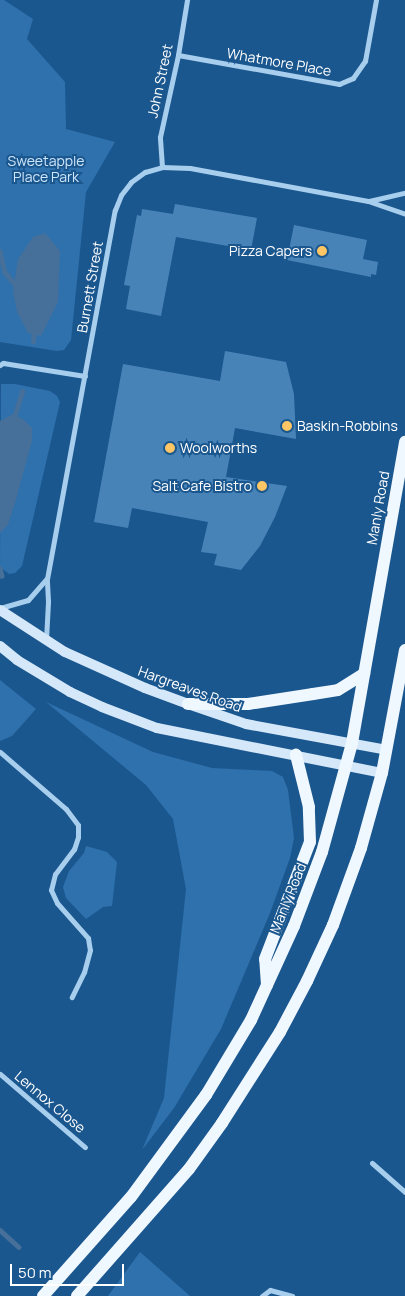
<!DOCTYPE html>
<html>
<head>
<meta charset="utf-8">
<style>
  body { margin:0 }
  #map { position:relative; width:405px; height:1296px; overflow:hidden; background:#1b578f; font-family:Manrope,sans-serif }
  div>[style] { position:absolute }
  .green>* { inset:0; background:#2e71ad }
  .water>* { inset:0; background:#467099 }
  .stream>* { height:4.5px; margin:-2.25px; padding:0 2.25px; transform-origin:2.25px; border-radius:2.25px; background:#467099 }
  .building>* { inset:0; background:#4883b8 }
  .street>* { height:5px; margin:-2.5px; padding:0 2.5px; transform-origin:2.5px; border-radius:2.5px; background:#a8ceee }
  .secondary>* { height:10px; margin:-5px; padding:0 5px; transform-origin:5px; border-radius:5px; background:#d5e8fa }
  .primary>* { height:12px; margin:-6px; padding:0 6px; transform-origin:6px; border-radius:6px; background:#eff7ff }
  .dots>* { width:14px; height:14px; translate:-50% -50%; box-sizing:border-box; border:2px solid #1b578f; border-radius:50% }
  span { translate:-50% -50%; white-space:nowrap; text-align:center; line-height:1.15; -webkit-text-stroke:4px #1b578f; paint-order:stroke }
  .street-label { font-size:14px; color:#fff }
  .park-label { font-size:14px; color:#cee6fa }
  .poi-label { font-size:14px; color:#fff }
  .right { translate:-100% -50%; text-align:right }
  .left { translate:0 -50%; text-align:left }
  .scale { position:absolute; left:10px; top:1264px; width:114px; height:22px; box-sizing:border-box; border:2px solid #fff; border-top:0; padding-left:6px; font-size:15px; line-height:18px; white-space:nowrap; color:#fff; -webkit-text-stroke:4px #1b578f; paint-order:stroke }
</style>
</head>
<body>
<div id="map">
  <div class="green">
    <div style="clip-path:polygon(0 0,4px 0,33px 19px,27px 39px,65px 82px,66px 129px,115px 142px,86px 192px,71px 340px,64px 350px,57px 351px,0 342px)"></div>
    <div style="clip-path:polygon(1px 384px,15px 384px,50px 391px,57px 396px,60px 402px,22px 566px,15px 573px,9px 574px,0 567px)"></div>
    <div style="clip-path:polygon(0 680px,36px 709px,12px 736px,0 741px)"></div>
    <div style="clip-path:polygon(46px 702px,153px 752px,212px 768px,272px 771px,283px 777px,288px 790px,294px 838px,290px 858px,270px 913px,221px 1029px,174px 1108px,142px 1150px,164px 1098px,186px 889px,173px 819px,146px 785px)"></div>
    <div style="clip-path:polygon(86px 846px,107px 852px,117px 862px,112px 906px,103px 907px,86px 919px,66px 898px,63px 887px,69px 871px,84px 853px)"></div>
    <div style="clip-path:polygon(140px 1252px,190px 1296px,108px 1296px)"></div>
  </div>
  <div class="water">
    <div style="clip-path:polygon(45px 233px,60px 251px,58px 302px,41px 336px,28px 333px,17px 312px,13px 291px,18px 259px,33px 237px)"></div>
    <div style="clip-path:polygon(13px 414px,24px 420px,32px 428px,32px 441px,15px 503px,8px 525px,0 533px,0 421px)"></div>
  </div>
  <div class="stream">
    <div style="left:0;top:251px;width:22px;rotate:77deg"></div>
    <div style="left:5px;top:272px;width:19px;rotate:51deg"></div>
    <div style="left:33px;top:342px;width:12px;rotate:-85deg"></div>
    <div style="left:13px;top:421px;width:31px;rotate:-73deg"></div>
    <div style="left:0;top:568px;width:8px;rotate:76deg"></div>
    <div style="left:0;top:1230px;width:25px;rotate:42deg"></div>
  </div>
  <div class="building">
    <div style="clip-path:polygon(175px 204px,257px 218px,251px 250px,176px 237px,161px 316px,126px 309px,130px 286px,124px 285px,137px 215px,141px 216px,142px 209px,173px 214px)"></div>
    <div style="clip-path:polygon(294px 225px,367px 240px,363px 259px,378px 262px,376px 275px,371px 274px,371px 277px,287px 260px)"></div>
    <div style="clip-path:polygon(225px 351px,286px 362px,294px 394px,296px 439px,235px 428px,226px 477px,287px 486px,275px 517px,260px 546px,241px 570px,214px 565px,217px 554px,201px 552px,208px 522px,132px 508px,128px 528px,94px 522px,123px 364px,220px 381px)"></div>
  </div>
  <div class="street">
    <div style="left:178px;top:55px;width:164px;rotate:10.2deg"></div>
    <div style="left:339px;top:84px;width:15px;rotate:-23deg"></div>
    <div style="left:353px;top:78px;width:21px;rotate:-55deg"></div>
    <div style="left:365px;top:61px;width:62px;rotate:-79.8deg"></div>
    <div style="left:162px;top:167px;width:30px;rotate:-94deg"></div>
    <div style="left:160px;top:137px;width:84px;rotate:-77.6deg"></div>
    <div style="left:178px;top:55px;width:56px;rotate:-80.7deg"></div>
    <div style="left:369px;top:201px;width:37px;rotate:-13deg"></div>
    <div style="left:0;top:365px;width:4px;rotate:-34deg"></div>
    <div style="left:3px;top:363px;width:83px;rotate:9deg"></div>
    <div style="left:0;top:608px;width:29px;rotate:-16deg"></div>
    <div style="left:28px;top:600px;width:28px;rotate:-49deg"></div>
    <div style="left:46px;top:640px;width:39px;rotate:-87deg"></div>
    <div style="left:48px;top:601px;width:22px;rotate:-93deg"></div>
    <div style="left:47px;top:579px;width:375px;rotate:-79.6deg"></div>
    <div style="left:115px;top:210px;width:16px;rotate:-68deg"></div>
    <div style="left:121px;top:195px;width:16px;rotate:-52deg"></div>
    <div style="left:131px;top:182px;width:17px;rotate:-36deg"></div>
    <div style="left:145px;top:172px;width:18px;rotate:-16deg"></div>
    <div style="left:162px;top:167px;width:28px;rotate:2deg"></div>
    <div style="left:190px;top:168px;width:181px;rotate:10.5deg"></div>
    <div style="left:368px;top:201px;width:39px;rotate:19deg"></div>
    <div style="left:0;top:752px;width:87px;rotate:40.8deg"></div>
    <div style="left:66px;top:809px;width:20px;rotate:53deg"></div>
    <div style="left:78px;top:825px;width:12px;rotate:90deg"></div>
    <div style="left:78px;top:837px;width:13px;rotate:108deg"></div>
    <div style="left:74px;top:849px;width:31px;rotate:127deg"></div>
    <div style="left:55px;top:874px;width:16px;rotate:104deg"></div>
    <div style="left:51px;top:890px;width:14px;rotate:65deg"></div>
    <div style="left:57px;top:903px;width:47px;rotate:48.5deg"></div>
    <div style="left:88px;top:938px;width:12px;rotate:81deg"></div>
    <div style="left:90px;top:950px;width:23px;rotate:105deg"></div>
    <div style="left:84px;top:972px;width:28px;rotate:116deg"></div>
    <div style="left:0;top:1074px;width:112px;rotate:40.7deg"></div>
    <div style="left:372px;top:1163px;width:44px;rotate:41.3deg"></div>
    <div style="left:262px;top:1296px;width:10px;rotate:-37deg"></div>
    <div style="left:270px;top:1290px;width:23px;rotate:15deg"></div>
  </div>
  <div class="secondary">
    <div style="left:0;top:610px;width:77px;rotate:32.9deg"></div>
    <div style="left:65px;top:652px;width:88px;rotate:24.2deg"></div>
    <div style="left:145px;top:688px;width:46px;rotate:20.4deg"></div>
    <div style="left:188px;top:704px;width:61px;rotate:19deg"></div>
    <div style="left:246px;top:724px;width:143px;rotate:10.4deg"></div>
    <div style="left:0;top:646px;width:22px;rotate:39deg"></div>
    <div style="left:17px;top:660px;width:62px;rotate:31.1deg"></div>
    <div style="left:70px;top:692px;width:35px;rotate:25deg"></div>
    <div style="left:102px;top:707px;width:59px;rotate:20.9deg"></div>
    <div style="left:157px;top:728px;width:229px;rotate:11.3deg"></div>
  </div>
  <div class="primary">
    <div style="left:188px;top:704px;width:60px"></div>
    <div style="left:248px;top:704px;width:66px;rotate:-8.7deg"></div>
    <div style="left:313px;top:694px;width:25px;rotate:-9deg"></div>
    <div style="left:338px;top:690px;width:31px;rotate:-32deg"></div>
    <div style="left:267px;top:985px;width:26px;rotate:-94deg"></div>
    <div style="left:265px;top:959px;width:125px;rotate:-69deg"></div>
    <div style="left:310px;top:842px;width:35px;rotate:-92deg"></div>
    <div style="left:309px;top:807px;width:54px;rotate:-104deg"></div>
    <div style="left:43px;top:1296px;width:132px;rotate:-48.4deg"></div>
    <div style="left:131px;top:1197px;width:127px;rotate:-53.7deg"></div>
    <div style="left:206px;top:1095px;width:87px;rotate:-59deg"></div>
    <div style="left:251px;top:1020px;width:103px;rotate:-65.4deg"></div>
    <div style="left:294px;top:926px;width:79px;rotate:-69.3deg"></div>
    <div style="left:322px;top:852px;width:113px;rotate:-74.6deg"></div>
    <div style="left:352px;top:743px;width:306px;rotate:-80deg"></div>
    <div style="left:77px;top:1296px;width:169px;rotate:-48.6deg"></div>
    <div style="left:189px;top:1169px;width:57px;rotate:-54.3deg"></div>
    <div style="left:222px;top:1123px;width:108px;rotate:-57.5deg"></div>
    <div style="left:280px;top:1032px;width:58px;rotate:-62.1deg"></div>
    <div style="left:307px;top:981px;width:62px;rotate:-65.1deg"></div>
    <div style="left:333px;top:925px;width:82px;rotate:-70deg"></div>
    <div style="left:361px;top:848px;width:78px;rotate:-74.4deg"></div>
    <div style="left:382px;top:773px;width:125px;rotate:-79.4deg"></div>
  </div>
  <div class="dots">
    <div style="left:322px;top:251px;background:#ffc665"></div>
    <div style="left:287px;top:426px;background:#ffc665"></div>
    <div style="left:170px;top:448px;background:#ffc665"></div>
    <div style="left:262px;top:486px;background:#ffc665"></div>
  </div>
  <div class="street-label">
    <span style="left:279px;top:62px;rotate:10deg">Whatmore Place</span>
    <span style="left:160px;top:81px;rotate:-78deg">John Street</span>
    <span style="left:90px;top:287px;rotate:-80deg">Burnett Street</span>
    <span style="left:378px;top:508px;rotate:-80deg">Manly Road</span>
    <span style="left:190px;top:689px;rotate:20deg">Hargreaves Road</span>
    <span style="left:288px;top:898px;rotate:-68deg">Manly Road</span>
    <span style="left:50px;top:1102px;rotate:40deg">Lennox Close</span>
  </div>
  <div class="park-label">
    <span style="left:46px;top:169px">Sweetapple<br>Place Park</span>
  </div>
  <div class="poi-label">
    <span class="right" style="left:312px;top:251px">Pizza Capers</span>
    <span class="left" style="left:297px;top:426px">Baskin-Robbins</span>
    <span class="left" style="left:180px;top:448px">Woolworths</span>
    <span class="right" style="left:252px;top:486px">Salt Cafe Bistro</span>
  </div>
  <div class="scale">50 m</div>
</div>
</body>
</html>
